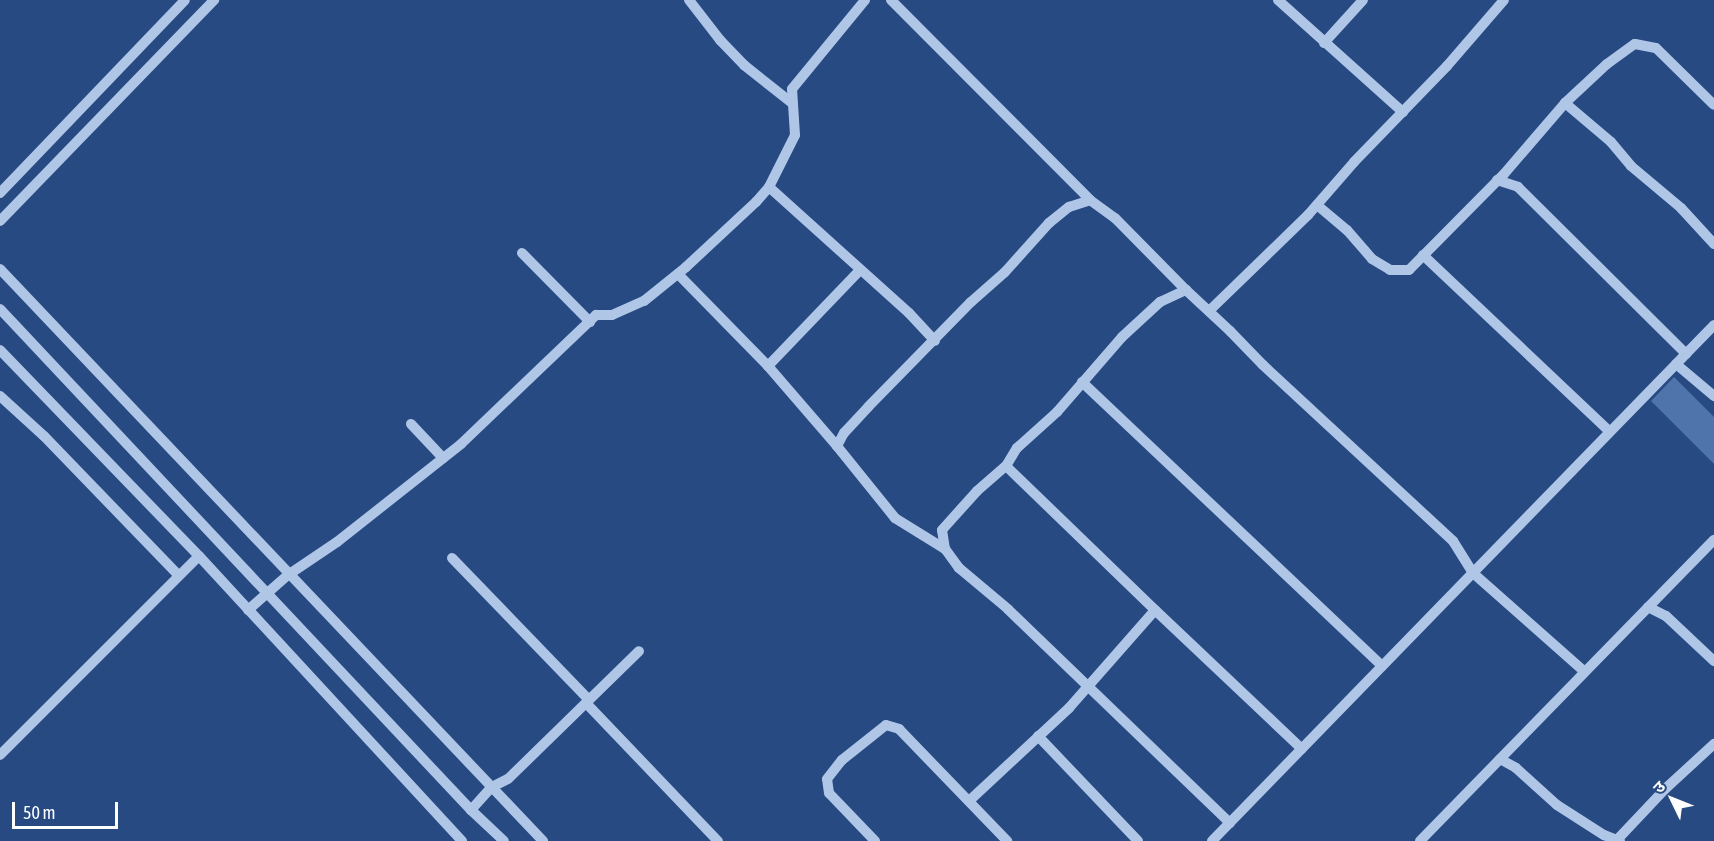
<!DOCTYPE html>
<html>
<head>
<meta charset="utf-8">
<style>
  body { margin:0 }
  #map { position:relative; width:1714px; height:841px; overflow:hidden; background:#274a83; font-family:"Asap Condensed","Noto Sans Devanagari",sans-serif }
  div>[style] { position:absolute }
  .building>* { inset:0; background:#4f73ab }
  .minor>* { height:10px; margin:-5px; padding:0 5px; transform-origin:5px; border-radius:5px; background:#b0c6e7 }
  span { translate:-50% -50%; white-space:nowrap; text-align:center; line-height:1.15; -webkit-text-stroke:5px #274a83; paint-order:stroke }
  .north { position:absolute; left:1642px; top:769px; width:60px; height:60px; -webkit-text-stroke:4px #274a83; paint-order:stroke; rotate:313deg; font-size:16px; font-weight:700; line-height:24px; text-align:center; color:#fff }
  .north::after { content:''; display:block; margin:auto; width:21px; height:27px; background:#fff; clip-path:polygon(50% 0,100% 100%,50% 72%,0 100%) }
  .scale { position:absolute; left:12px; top:802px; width:106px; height:27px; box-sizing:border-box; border:3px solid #fff; border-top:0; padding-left:8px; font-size:18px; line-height:21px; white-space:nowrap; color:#fff; -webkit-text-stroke:4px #274a83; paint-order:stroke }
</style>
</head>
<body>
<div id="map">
  <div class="building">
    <div style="clip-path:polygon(1674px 377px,1714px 417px,1714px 464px,1651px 401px)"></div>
  </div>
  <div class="minor">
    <div style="left:689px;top:0;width:51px;rotate:52.2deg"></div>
    <div style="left:720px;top:40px;width:35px;rotate:46deg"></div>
    <div style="left:744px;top:65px;width:61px;rotate:38.4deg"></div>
    <div style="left:891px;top:0;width:282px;rotate:45.1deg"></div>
    <div style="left:1278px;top:0;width:168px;rotate:41.9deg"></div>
    <div style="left:1324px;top:43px;width:58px;rotate:-47.8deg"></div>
    <div style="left:1565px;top:103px;width:60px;rotate:40.3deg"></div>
    <div style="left:1611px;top:142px;width:31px;rotate:50deg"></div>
    <div style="left:1631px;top:166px;width:65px;rotate:40deg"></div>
    <div style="left:1681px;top:208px;width:49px;rotate:47.5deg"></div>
    <div style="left:1497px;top:180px;width:22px;rotate:18deg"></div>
    <div style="left:1518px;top:187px;width:237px;rotate:44.8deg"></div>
    <div style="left:769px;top:187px;width:188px;rotate:42deg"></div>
    <div style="left:909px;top:313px;width:38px;rotate:47deg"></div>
    <div style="left:0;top:193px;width:267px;rotate:-46.2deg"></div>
    <div style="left:1317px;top:205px;width:39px;rotate:40deg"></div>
    <div style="left:1347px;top:230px;width:38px;rotate:49deg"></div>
    <div style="left:1372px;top:259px;width:21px;rotate:31deg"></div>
    <div style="left:1390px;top:270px;width:19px"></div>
    <div style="left:1409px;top:270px;width:135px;rotate:-45.3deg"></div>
    <div style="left:1504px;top:174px;width:94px;rotate:-49.3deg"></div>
    <div style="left:1565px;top:103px;width:57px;rotate:-42.9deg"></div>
    <div style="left:1607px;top:64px;width:34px;rotate:-36deg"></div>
    <div style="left:1635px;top:44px;width:21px;rotate:11deg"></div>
    <div style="left:1656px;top:48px;width:81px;rotate:44.5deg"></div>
    <div style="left:0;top:221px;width:308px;rotate:-45.9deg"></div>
    <div style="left:522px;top:253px;width:97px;rotate:45.4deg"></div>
    <div style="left:1423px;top:255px;width:257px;rotate:43.4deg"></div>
    <div style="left:0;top:269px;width:789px;rotate:46.49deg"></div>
    <div style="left:678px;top:274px;width:129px;rotate:45.6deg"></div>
    <div style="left:0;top:309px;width:688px;rotate:46.77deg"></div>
    <div style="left:471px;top:810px;width:45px;rotate:43.2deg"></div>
    <div style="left:1209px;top:311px;width:138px;rotate:-44.1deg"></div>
    <div style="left:1308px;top:215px;width:70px;rotate:-49deg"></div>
    <div style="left:1354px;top:162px;width:134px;rotate:-45.9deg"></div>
    <div style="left:1447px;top:66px;width:87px;rotate:-49.2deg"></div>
    <div style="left:0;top:350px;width:286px;rotate:46deg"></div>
    <div style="left:199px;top:556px;width:388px;rotate:47.3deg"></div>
    <div style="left:1676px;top:364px;width:50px;rotate:40.1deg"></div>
    <div style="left:1082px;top:382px;width:413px;rotate:43.4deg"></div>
    <div style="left:0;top:396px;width:59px;rotate:42.3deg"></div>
    <div style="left:44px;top:436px;width:194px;rotate:46deg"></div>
    <div style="left:411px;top:424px;width:47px;rotate:46.7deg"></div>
    <div style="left:837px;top:446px;width:106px;rotate:-130.8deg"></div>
    <div style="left:768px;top:366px;width:133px;rotate:-46.2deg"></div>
    <div style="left:1006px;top:466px;width:207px;rotate:44deg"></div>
    <div style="left:945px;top:549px;width:59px;rotate:-148.2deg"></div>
    <div style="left:895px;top:518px;width:92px;rotate:-128.9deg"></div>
    <div style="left:837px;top:446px;width:15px;rotate:-62deg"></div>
    <div style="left:844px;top:433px;width:35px;rotate:-47deg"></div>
    <div style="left:868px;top:407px;width:147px;rotate:-45.6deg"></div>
    <div style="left:971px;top:302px;width:45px;rotate:-41.4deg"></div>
    <div style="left:1005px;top:272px;width:66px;rotate:-48.1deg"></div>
    <div style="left:1049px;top:223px;width:26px;rotate:-39deg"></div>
    <div style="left:1069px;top:207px;width:22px;rotate:-18deg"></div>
    <div style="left:1090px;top:200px;width:31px;rotate:36deg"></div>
    <div style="left:1115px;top:218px;width:101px;rotate:45.4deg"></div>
    <div style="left:452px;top:558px;width:197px;rotate:46deg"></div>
    <div style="left:1648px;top:607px;width:20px;rotate:27deg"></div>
    <div style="left:1666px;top:616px;width:66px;rotate:43.2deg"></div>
    <div style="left:248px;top:610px;width:53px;rotate:-41.2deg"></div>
    <div style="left:288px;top:575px;width:59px;rotate:-34deg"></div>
    <div style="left:337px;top:542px;width:158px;rotate:-38.3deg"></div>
    <div style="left:461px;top:444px;width:187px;rotate:-43.7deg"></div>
    <div style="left:596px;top:315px;width:16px"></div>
    <div style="left:612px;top:315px;width:35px;rotate:-24deg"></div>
    <div style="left:644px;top:301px;width:54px;rotate:-39deg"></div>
    <div style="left:686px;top:267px;width:96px;rotate:-42.9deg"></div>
    <div style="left:756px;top:202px;width:20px;rotate:-49deg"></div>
    <div style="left:769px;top:187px;width:58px;rotate:-63.4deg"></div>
    <div style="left:795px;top:135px;width:46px;rotate:-93.7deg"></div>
    <div style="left:792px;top:89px;width:115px;rotate:-50.6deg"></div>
    <div style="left:586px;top:703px;width:191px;rotate:46.3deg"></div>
    <div style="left:1038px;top:736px;width:145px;rotate:46.4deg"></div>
    <div style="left:0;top:755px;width:281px;rotate:-45deg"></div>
    <div style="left:1500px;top:759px;width:18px;rotate:29deg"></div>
    <div style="left:1516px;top:768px;width:55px;rotate:42.1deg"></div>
    <div style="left:1557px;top:805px;width:56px;rotate:32.6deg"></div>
    <div style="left:1604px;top:835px;width:17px;rotate:21deg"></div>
    <div style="left:969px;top:801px;width:137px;rotate:-42.9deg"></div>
    <div style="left:1069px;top:708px;width:130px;rotate:-48.7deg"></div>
    <div style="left:1155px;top:610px;width:202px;rotate:43.4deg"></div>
    <div style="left:471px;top:810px;width:31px;rotate:-48deg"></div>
    <div style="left:492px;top:787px;width:18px;rotate:-27deg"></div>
    <div style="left:508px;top:779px;width:183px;rotate:-44.3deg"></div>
    <div style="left:1230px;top:823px;width:308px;rotate:-136.1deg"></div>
    <div style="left:1008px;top:609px;width:64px;rotate:-140.1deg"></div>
    <div style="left:959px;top:568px;width:24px;rotate:-126deg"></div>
    <div style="left:945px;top:549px;width:19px;rotate:-99deg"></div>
    <div style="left:942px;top:530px;width:52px;rotate:-48.1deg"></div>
    <div style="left:977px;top:491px;width:38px;rotate:-41deg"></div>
    <div style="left:1006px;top:466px;width:21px;rotate:-59deg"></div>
    <div style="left:1017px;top:448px;width:54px;rotate:-42deg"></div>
    <div style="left:1057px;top:412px;width:99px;rotate:-49.1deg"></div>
    <div style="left:1122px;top:337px;width:52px;rotate:-42.6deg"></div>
    <div style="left:1160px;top:302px;width:29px;rotate:-25deg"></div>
    <div style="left:1186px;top:290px;width:60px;rotate:43deg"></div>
    <div style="left:1230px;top:331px;width:47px;rotate:45.9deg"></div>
    <div style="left:1263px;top:365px;width:259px;rotate:42.8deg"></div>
    <div style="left:1453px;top:541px;width:38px;rotate:58deg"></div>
    <div style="left:1473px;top:573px;width:149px;rotate:41.5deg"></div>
    <div style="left:875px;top:841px;width:66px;rotate:-133.8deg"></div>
    <div style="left:829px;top:793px;width:14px;rotate:-98deg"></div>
    <div style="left:827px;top:779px;width:24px;rotate:-52deg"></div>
    <div style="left:842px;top:760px;width:56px;rotate:-38.5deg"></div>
    <div style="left:886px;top:725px;width:14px;rotate:17deg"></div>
    <div style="left:899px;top:729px;width:156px;rotate:46deg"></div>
    <div style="left:1212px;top:841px;width:720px;rotate:-45.79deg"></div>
    <div style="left:1420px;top:841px;width:421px;rotate:-45.7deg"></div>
    <div style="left:1616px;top:841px;width:71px;rotate:-46.7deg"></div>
    <div style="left:1665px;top:789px;width:67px;rotate:-42.6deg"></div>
  </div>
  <div class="north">उ</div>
  <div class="scale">50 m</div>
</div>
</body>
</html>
